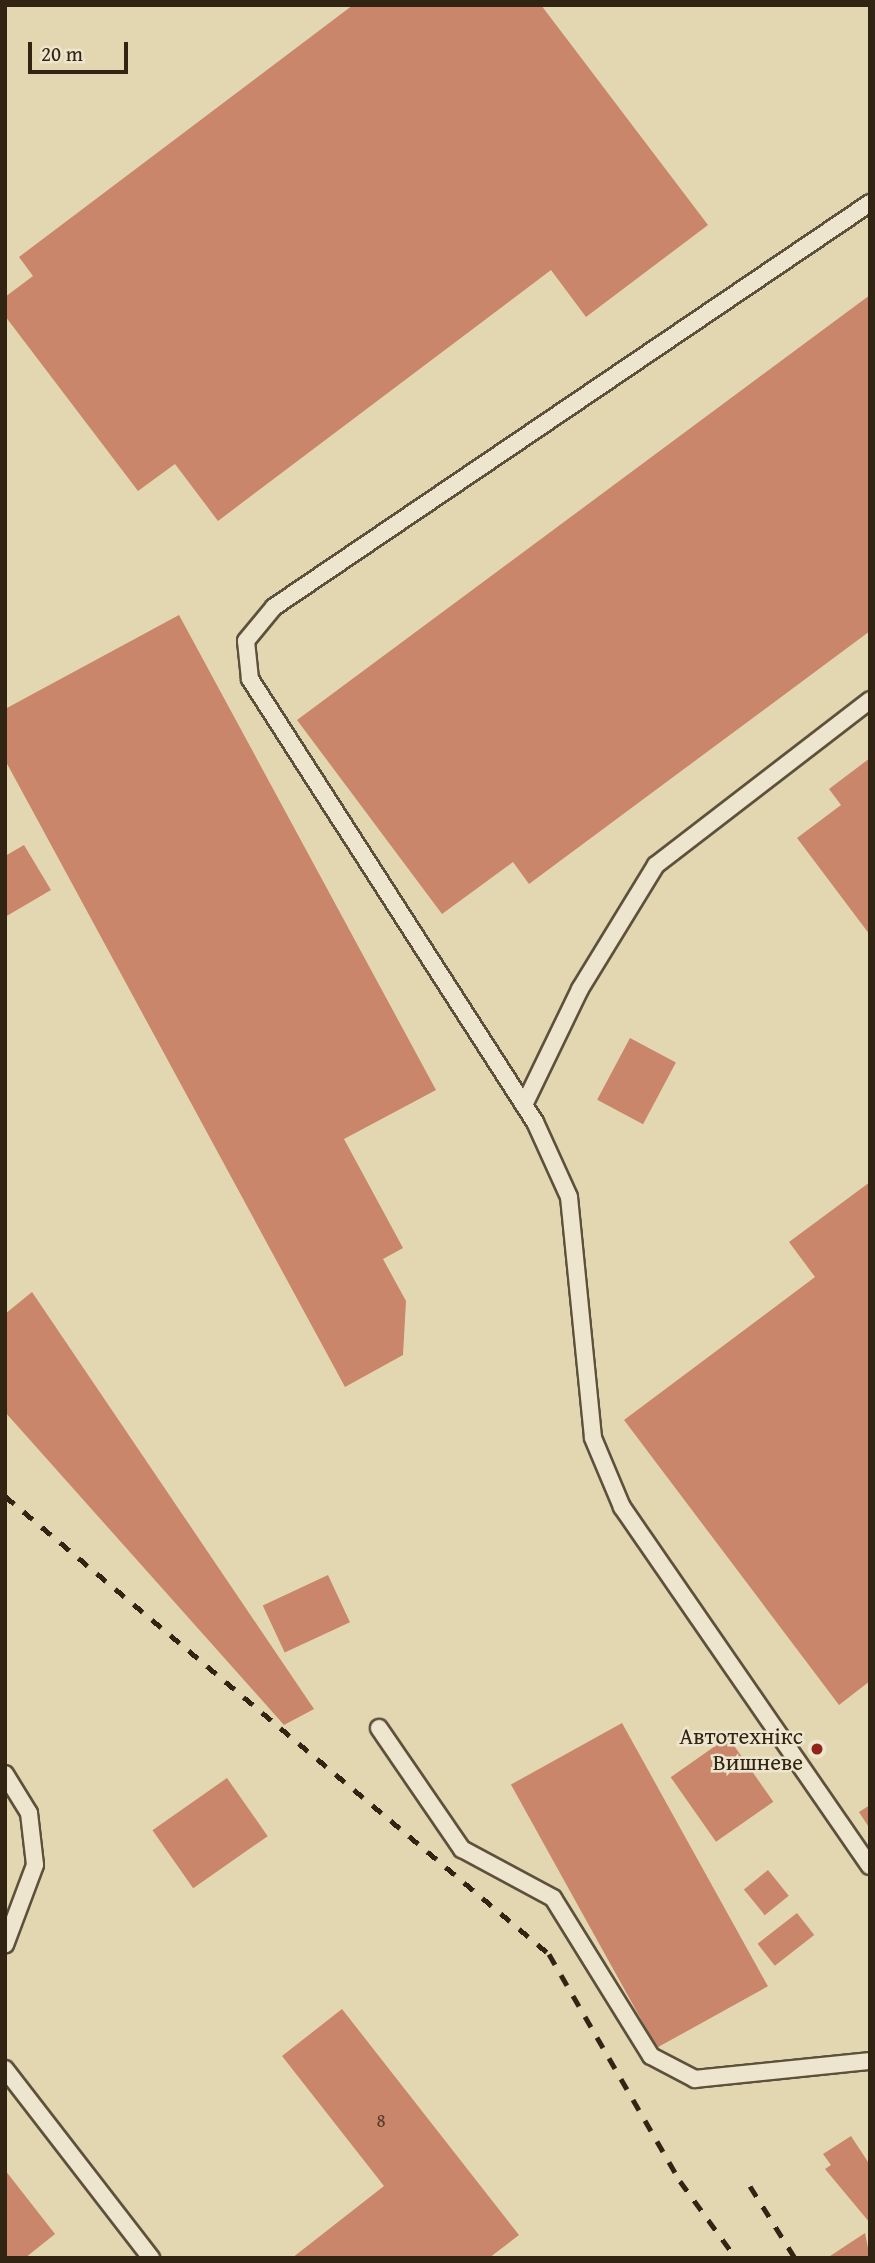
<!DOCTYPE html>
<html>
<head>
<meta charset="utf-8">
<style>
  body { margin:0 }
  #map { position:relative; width:875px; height:2263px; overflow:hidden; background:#e3d7b2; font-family:"Gentium Book Plus",serif }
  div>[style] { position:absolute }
  .building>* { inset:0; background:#ca866a; transform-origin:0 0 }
  .roads { filter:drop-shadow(2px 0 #5e513b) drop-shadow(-2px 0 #5e513b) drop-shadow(0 2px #5e513b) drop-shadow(0 -2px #5e513b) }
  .lane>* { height:16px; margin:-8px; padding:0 8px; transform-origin:8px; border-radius:8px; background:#ede5cd }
  .rail>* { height:5px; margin-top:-2.5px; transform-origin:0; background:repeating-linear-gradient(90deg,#322413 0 12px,transparent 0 24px) }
  .dots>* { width:19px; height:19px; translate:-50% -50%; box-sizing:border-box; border:4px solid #ede5cd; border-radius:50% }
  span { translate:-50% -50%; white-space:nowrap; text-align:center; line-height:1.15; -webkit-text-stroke:5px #ede5cd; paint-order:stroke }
  .number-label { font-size:19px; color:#583c29 }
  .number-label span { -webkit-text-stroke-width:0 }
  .poi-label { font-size:23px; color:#322413 }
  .right { translate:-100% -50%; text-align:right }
  .frame { position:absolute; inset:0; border:7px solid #322413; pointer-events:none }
  .scale { position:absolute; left:28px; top:42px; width:100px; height:32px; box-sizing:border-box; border:4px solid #322413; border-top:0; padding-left:9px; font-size:21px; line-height:24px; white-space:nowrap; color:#322413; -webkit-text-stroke:5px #ede5cd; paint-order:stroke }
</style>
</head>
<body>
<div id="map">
  <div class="building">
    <div style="clip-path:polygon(353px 5px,541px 5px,708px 225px,586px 317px,551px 270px,218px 521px,175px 464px,138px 491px,5px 316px,5px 297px,33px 276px,19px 257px)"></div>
    <div style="clip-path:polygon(870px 295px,870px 631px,529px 884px,513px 862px,442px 914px,297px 720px)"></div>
    <div style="clip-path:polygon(179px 615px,436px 1090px,344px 1139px,403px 1248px,383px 1259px,406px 1301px,403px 1355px,345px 1387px,5px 760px,5px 709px)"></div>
    <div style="clip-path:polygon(870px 758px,870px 935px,797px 838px,841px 805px,829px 789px)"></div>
    <div style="clip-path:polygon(24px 845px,51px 890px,5px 917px,5px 856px)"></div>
    <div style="left:630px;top:1038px;width:52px;height:70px;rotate:28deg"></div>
    <div style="clip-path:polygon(870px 1182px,870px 1681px,839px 1705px,624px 1420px,815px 1277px,789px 1242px)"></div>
    <div style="clip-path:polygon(32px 1292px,314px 1709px,284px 1725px,5px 1412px,5px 1314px)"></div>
    <div style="left:328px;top:1575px;width:52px;height:72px;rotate:65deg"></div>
    <div style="left:622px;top:1723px;width:301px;height:127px;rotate:61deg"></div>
    <div style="left:728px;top:1737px;width:79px;height:70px;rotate:55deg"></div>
    <div style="left:227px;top:1778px;width:71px;height:91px;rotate:55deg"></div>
    <div style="clip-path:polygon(870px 1805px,870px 1829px,859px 1812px)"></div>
    <div style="left:768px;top:1870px;width:33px;height:31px;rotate:51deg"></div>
    <div style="left:797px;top:1913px;width:28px;height:50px;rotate:52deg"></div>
    <div style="clip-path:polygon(342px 2009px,519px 2235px,489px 2258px,292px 2258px,384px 2186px,282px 2056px)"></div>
    <div style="clip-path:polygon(851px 2136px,870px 2165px,870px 2223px,825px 2169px,831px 2165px,823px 2154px)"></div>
    <div style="clip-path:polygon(5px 2170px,55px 2234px,25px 2258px,5px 2258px)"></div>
    <div style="clip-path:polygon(865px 2233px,870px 2258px,827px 2258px)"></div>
  </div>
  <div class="roads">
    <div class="lane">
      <div style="left:870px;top:203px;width:720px;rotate:145.87deg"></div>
      <div style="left:274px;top:607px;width:44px;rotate:129.5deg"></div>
      <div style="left:246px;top:641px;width:38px;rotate:84deg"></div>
      <div style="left:250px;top:679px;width:527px;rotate:57.25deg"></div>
      <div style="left:535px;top:1122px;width:82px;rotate:65.6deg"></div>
      <div style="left:569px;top:1197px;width:242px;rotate:84.3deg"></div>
      <div style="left:593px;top:1438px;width:75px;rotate:67.2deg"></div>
      <div style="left:622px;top:1507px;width:436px;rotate:55.4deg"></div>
      <div style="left:524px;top:1105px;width:129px;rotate:-64.2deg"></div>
      <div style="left:580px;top:989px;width:145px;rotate:-58.5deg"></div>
      <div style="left:656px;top:865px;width:270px;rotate:-37.6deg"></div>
      <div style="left:379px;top:1728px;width:147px;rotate:55.6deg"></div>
      <div style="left:462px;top:1849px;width:103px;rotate:28.3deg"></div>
      <div style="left:553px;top:1898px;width:186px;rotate:58.2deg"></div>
      <div style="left:651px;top:2056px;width:50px;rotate:27.6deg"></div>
      <div style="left:695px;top:2079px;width:176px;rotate:-5.9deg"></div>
      <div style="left:5px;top:1774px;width:46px;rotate:58.4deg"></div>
      <div style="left:29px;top:1813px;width:52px;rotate:83.4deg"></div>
      <div style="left:35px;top:1865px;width:85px;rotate:110.6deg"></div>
      <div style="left:5px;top:2069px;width:239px;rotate:52.3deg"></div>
    </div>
  </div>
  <div class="rail">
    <div style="left:5px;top:1496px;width:711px;rotate:40.09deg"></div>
    <div style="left:549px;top:1954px;width:262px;rotate:60deg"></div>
    <div style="left:680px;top:2181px;width:95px;rotate:54deg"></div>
    <div style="left:750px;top:2186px;width:85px;rotate:58deg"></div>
  </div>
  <div class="dots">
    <div style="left:817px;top:1749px;background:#8f2418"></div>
  </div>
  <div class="number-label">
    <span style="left:381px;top:2121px">8</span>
  </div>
  <div class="poi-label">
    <span class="right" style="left:803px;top:1749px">Автотехнікс<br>Вишневе</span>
  </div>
  <div class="frame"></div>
  <div class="scale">20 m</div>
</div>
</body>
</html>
